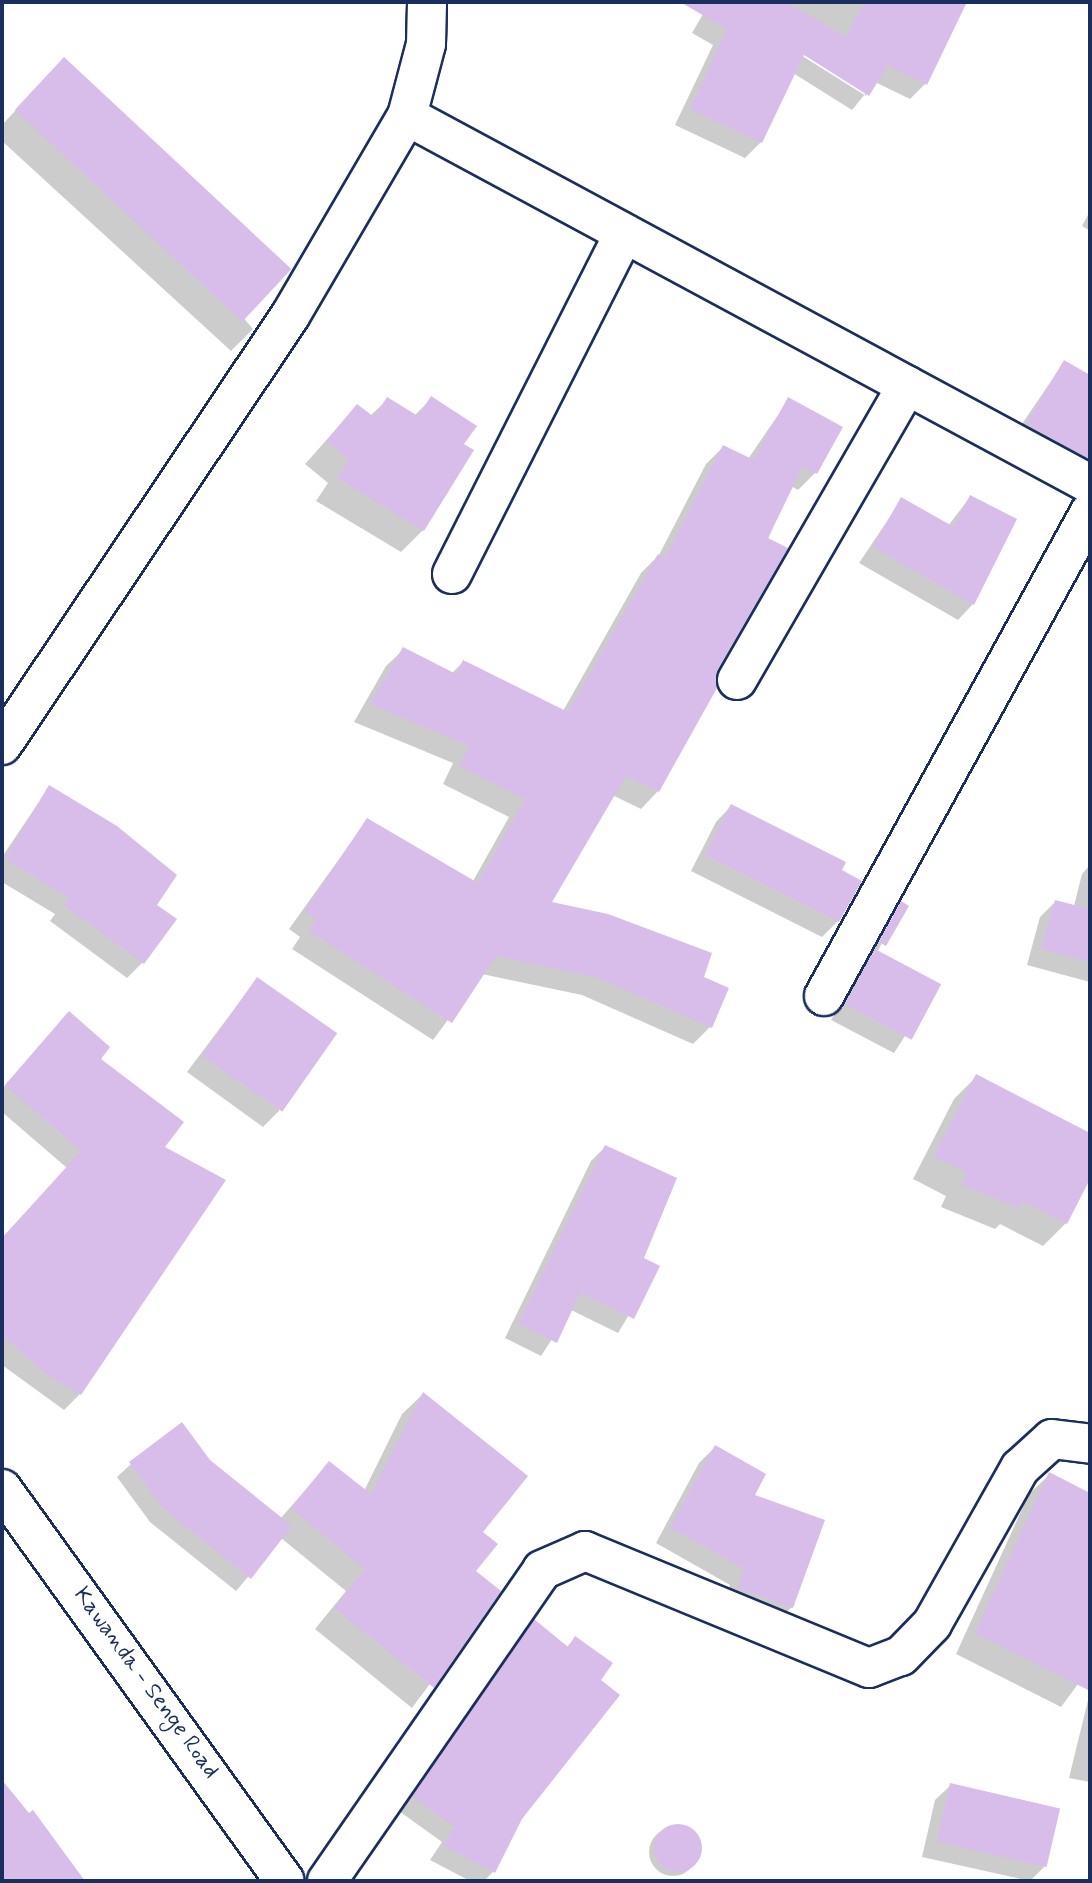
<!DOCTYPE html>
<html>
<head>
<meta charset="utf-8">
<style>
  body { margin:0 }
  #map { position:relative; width:1092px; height:1883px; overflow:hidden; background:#fff; font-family:Mynerve,sans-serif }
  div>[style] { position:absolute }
  .shadow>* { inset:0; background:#0003 }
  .round { border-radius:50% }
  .building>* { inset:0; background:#d8bdeb; transform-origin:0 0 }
  .roads { filter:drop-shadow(2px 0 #1b2f5e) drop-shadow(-2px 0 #1b2f5e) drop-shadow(0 2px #1b2f5e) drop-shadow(0 -2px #1b2f5e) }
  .minor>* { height:38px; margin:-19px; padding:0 19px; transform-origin:19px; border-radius:19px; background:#fff }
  span { translate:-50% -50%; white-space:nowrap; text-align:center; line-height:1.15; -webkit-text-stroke:5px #fff; paint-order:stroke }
  .street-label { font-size:23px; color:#1b2f5e }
  .frame { position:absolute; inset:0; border:4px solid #1b2f5e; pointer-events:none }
</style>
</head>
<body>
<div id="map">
  <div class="shadow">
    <div style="clip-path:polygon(evenodd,710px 2px,945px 2px,961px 11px,925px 84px,910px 99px,875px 82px,852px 110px,793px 73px,761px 142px,745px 158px,675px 125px,713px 45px,692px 33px,710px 2px,798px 49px,866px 92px,866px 96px,796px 52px,798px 49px)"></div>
    <div style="clip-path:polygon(42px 82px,253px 329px,231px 351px,2px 141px,2px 125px)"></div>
    <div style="clip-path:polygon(1090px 211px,1090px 231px,1082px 226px)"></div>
    <div style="clip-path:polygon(1064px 362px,1090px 377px,1090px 455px,1073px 474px,1011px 440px)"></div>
    <div style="clip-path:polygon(432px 398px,462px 445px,423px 530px,401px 552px,316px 501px,328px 483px,305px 464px,357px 406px,370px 416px,387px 400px,414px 416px)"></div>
    <div style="clip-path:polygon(789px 399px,815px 473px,798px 490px,791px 486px,658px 791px,641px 809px,612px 795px,549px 903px,702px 978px,710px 1027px,693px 1044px,582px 995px,482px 974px,433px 1040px,292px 949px,300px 937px,289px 929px,367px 820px,473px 881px,509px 817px,443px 784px,453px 763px,354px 722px,386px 666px,404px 649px,451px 674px,463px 662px,563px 711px,641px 573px,659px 555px,706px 464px,723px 447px,748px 459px)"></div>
    <div style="clip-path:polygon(970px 497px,973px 604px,958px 620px,859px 563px,902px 499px,948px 526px)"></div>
    <div style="clip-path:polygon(49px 787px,154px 905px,142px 963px,127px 978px,50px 921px,55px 914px,2px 882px,2px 857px)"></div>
    <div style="clip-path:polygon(731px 806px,840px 871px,838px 921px,822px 937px,691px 871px,716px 822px)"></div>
    <div style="clip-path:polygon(1090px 865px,1090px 982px,1027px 965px,1040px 917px,1055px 902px,1074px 906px,1082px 874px)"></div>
    <div style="clip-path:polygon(901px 904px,877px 953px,938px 985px,894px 1053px,831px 1020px)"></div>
    <div style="clip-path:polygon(257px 979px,279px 1111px,263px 1127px,187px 1072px)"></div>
    <div style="clip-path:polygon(69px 1013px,163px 1147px,80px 1394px,64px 1410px,2px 1365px,2px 1238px,67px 1168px,2px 1112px,2px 1089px)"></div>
    <div style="clip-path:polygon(977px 1076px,1090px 1135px,1090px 1175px,1066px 1223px,1043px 1246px,1000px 1224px,995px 1229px,941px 1207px,946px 1196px,913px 1179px,954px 1099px)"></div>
    <div style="clip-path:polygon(605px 1147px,642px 1259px,658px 1267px,618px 1333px,571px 1310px,541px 1356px,505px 1338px,591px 1161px)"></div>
    <div style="clip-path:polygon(423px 1394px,481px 1532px,474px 1572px,498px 1592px,412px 1708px,315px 1629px,346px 1591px,281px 1538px,236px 1591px,150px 1522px,117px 1477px,131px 1464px,209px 1461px,280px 1519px,329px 1463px,364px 1491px,402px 1414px)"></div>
    <div style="clip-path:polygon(715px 1447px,752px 1496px,792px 1607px,776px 1622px,723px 1603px,730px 1585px,656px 1543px,699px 1463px)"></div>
    <div style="clip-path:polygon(1050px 1474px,1090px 1495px,1090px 1598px,1069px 1641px,1090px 1652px,1090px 1668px,1061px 1707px,956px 1654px,1029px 1494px)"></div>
    <div style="clip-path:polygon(535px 1622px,566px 1648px,575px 1638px,521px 1818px,493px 1872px,484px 1881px,470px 1881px,430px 1860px,442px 1842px,399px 1811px)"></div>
    <div style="clip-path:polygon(1090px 1692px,1090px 1782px,1069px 1778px)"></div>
    <div style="clip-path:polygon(2px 1783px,28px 1816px,33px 1812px,83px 1881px,2px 1881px)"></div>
    <div style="clip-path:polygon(951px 1785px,1045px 1866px,1030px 1881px,922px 1857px,935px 1800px)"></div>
    <div class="round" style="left:649px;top:1828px;width:48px;height:48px"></div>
  </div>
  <div class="building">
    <div style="clip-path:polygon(680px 2px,786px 2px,846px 37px,864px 2px,967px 2px,927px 85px,888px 65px,869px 96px,804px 55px,762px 143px,690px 109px,727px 29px)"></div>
    <div style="left:64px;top:57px;width:311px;height:72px;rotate:43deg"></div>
    <div style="clip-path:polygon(1064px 360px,1090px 375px,1090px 459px,1026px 424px)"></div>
    <div style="clip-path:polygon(431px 396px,477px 426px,464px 444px,474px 450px,424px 531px,337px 478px,349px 460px,326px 441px,357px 404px,374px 417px,387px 397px,418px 416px)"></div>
    <div style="clip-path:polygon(788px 397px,843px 427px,817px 474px,803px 466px,768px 538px,788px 548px,718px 669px,717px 688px,659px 792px,626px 776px,552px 902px,608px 914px,712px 953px,704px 977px,729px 988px,712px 1028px,599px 978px,496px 956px,452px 1023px,309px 931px,316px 919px,305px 911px,367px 818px,478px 883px,525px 799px,459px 766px,469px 746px,370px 704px,403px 647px,456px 674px,463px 660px,568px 712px,658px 554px,665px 558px,723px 445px,754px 460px)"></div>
    <div style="clip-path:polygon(970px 495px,1017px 519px,974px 605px,873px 547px,901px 497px,954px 527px)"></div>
    <div style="clip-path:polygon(49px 785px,117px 826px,177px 875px,157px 905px,177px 919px,144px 964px,64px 905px,69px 898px,5px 859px)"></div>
    <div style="clip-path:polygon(731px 804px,846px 862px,842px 870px,862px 881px,839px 922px,705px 855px)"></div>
    <div style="clip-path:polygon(1055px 900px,1090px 909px,1090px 962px,1041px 949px)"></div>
    <div style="clip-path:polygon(901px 901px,909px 906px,886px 946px,879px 942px)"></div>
    <div style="left:875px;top:949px;width:75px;height:63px;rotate:28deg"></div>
    <div style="left:257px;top:977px;width:98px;height:96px;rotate:35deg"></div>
    <div style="clip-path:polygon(69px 1011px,110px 1047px,101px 1059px,184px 1122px,165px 1147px,226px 1180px,81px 1395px,46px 1374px,2px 1335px,2px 1238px,81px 1151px,5px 1085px)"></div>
    <div style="clip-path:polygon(976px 1074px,1090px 1133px,1090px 1179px,1067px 1224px,1022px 1201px,1019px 1208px,962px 1185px,967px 1173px,934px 1156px)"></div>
    <div style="clip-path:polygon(605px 1145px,677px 1178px,644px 1258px,660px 1266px,634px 1319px,580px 1293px,557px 1343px,518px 1324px)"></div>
    <div style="clip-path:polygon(423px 1392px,528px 1476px,483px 1532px,498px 1544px,476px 1571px,501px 1591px,434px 1688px,334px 1608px,365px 1569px,291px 1508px,329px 1461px,371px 1494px)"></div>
    <div style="clip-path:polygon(182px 1422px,210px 1460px,292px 1526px,251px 1579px,164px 1509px,129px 1462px)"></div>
    <div style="clip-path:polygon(715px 1445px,766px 1474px,755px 1495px,825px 1520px,793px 1608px,738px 1588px,744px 1569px,670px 1527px)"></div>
    <div style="clip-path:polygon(1049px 1472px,1090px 1493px,1090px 1691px,975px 1633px)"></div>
    <div style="clip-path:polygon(534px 1619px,568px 1647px,575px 1636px,613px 1663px,601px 1680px,620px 1695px,522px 1819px,495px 1873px,443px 1845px,455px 1827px,412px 1796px)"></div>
    <div style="clip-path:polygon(2px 1780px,29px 1813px,33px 1810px,85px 1881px,2px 1881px)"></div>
    <div style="left:950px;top:1783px;width:113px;height:60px;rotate:13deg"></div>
    <div class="round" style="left:654px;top:1824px;width:48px;height:48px"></div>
  </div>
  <div class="roads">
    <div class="minor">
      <div style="left:407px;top:116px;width:776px;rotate:28.32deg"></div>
      <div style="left:452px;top:574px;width:381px;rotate:-63.2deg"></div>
      <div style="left:737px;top:680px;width:340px;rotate:-60deg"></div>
      <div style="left:2px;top:745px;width:517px;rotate:-56.13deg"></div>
      <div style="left:290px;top:316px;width:232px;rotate:-59.7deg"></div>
      <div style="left:407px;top:116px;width:74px;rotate:-75.2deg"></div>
      <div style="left:426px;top:44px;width:42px;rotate:-88.6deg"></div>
      <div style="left:824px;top:996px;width:552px;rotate:-61.21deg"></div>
      <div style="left:2px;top:1489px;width:483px;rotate:54.2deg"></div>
      <div style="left:327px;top:1881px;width:378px;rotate:-55.3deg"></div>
      <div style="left:542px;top:1570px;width:47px;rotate:-23.8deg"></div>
      <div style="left:585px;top:1551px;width:307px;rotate:22.4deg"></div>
      <div style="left:869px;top:1668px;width:34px;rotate:-21deg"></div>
      <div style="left:901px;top:1656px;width:45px;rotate:-45.9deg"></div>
      <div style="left:932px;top:1624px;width:179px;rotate:-60.6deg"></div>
      <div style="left:1020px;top:1468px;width:43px;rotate:-42.2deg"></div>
      <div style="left:1052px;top:1439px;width:38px;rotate:7deg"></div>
    </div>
  </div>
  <div class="street-label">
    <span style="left:146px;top:1683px;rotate:54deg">Kawanda - Senge Road</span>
  </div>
  <div class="frame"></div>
</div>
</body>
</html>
